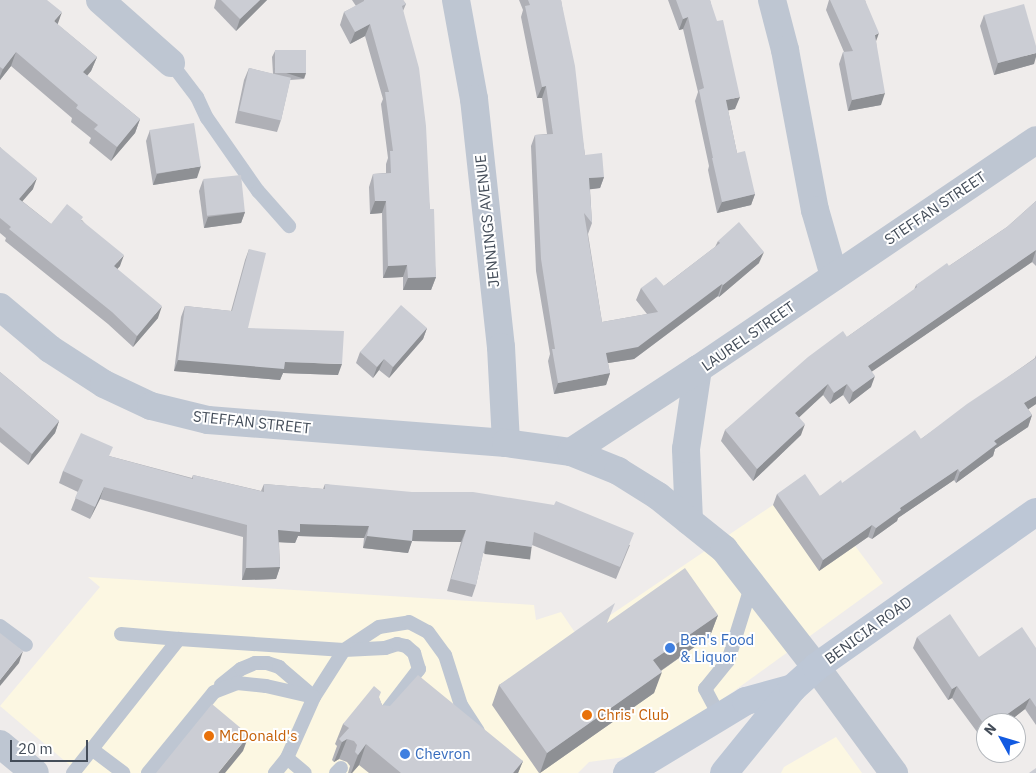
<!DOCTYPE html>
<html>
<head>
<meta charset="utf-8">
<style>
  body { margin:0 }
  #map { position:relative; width:1036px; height:773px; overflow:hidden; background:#efeceb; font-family:"IBM Plex Sans",sans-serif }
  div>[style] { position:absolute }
  .commercial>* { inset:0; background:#fcf7e2 }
  .service>* { height:14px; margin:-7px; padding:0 7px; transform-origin:7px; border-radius:7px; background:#bec6d2 }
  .minor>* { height:28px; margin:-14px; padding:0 14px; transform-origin:14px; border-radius:14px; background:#bec6d2 }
  .tertiary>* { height:28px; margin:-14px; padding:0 14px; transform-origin:14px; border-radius:14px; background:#bec6d2 }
  .secondary>* { height:28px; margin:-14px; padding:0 14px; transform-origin:14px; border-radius:14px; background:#bdc7d6 }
  .wall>* { inset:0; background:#afb0b6 }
  .shaded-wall>* { inset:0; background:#8e9094; transform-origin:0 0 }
  .building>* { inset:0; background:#cbcdd4; transform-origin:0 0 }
  .dots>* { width:14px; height:14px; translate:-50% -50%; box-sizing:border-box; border:2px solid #fff; border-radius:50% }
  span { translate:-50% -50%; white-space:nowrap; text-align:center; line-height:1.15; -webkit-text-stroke:4px #fff; paint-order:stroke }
  .street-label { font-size:15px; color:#444d59 }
  .shop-label { font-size:15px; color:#366cbe }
  .left { translate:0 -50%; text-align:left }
  .food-label { font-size:15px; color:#c56008 }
  .north { position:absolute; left:976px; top:713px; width:50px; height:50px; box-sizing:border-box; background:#fff; border:1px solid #b4b8bd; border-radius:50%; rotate:309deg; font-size:14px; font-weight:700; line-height:20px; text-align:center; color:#444d59 }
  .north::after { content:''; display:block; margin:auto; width:18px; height:22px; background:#125ae1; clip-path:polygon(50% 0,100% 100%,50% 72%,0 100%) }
  .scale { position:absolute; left:10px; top:740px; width:78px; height:22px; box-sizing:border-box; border:2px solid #444d59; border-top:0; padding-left:6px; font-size:15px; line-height:18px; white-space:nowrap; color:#444d59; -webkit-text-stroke:4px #fff; paint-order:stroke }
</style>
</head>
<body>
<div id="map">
  <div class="commercial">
    <div style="clip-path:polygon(807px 482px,883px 583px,647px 754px,589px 762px,578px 773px,79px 773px,0 706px,100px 587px,88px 577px,534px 605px,536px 620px,561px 612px,578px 637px)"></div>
    <div style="clip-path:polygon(836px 737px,862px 773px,781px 773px,784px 767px)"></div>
  </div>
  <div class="service">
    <div style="left:171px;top:63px;width:43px;rotate:52.6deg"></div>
    <div style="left:197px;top:97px;width:23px;rotate:65deg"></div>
    <div style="left:207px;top:118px;width:89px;rotate:55.1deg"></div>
    <div style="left:258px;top:191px;width:47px;rotate:48.5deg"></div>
    <div style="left:0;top:626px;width:32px;rotate:36deg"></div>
    <div style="left:121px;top:634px;width:58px;rotate:4.9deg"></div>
    <div style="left:344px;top:650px;width:42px;rotate:-33.3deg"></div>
    <div style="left:379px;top:627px;width:30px;rotate:-9deg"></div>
    <div style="left:409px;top:622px;width:21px;rotate:28deg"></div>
    <div style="left:428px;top:632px;width:29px;rotate:54deg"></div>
    <div style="left:445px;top:655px;width:52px;rotate:72.3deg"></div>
    <div style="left:461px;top:705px;width:31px;rotate:57deg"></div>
    <div style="left:344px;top:650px;width:41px;rotate:-2.8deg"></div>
    <div style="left:385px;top:648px;width:13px;rotate:-18deg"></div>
    <div style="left:397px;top:644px;width:9px;rotate:13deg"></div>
    <div style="left:406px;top:646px;width:11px;rotate:41deg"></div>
    <div style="left:414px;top:653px;width:17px;rotate:73deg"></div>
    <div style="left:419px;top:669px;width:59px;rotate:127.5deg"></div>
    <div style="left:221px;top:685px;width:26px;rotate:-39deg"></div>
    <div style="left:241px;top:669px;width:15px;rotate:-23deg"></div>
    <div style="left:255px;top:663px;width:12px"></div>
    <div style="left:267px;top:663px;width:13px;rotate:18deg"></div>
    <div style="left:279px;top:667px;width:45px;rotate:40.5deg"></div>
    <div style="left:720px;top:717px;width:32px;rotate:-118deg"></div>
    <div style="left:705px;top:689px;width:36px;rotate:-51deg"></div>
    <div style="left:728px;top:661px;width:81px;rotate:-72.7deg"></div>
    <div style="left:93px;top:750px;width:38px;rotate:37deg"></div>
    <div style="left:73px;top:773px;width:171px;rotate:-51.7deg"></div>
    <div style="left:179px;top:639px;width:165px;rotate:3.8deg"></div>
    <div style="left:344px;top:650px;width:56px;rotate:122.6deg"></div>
    <div style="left:314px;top:697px;width:67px;rotate:113.9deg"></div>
    <div style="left:148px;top:773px;width:104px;rotate:-50.8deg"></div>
    <div style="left:214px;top:692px;width:25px;rotate:-21deg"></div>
    <div style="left:237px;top:683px;width:29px;rotate:6deg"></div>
    <div style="left:266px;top:686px;width:49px;rotate:12.9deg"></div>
    <div style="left:275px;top:773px;width:19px;rotate:-51deg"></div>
    <div style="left:287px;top:758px;width:23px;rotate:40deg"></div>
    <div style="left:336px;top:773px;width:7px;rotate:-45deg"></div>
  </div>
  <div class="minor">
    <div style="left:100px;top:0;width:95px;rotate:41.6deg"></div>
    <div style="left:456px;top:0;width:101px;rotate:79.7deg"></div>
    <div style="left:474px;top:99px;width:249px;rotate:83.8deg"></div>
    <div style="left:501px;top:347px;width:96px;rotate:87deg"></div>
    <div style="left:772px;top:0;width:52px;rotate:75.4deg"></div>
    <div style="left:785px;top:50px;width:163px;rotate:79.4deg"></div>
    <div style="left:815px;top:210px;width:69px;rotate:73.9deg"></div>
    <div style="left:689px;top:521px;width:72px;rotate:-92.4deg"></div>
    <div style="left:686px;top:449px;width:81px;rotate:-81.5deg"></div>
    <div style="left:698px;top:369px;width:408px;rotate:-34.1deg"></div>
  </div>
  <div class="tertiary">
    <div style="left:0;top:307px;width:65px;rotate:40deg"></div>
    <div style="left:50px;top:349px;width:64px;rotate:32.9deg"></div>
    <div style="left:104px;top:384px;width:52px;rotate:25.1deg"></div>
    <div style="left:151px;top:406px;width:59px;rotate:13.8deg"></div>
    <div style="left:208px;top:420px;width:299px;rotate:4.4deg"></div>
    <div style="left:506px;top:443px;width:66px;rotate:7.9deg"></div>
    <div style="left:571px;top:452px;width:51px;rotate:22deg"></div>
    <div style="left:618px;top:471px;width:47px;rotate:32deg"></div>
    <div style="left:658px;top:496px;width:85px;rotate:38.8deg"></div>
    <div style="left:724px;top:549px;width:150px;rotate:52.1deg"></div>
    <div style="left:816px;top:667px;width:132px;rotate:53.7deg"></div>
    <div style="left:571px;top:452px;width:152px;rotate:-33.2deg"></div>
    <div style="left:0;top:744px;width:45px;rotate:39.6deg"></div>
  </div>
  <div class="secondary">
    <div style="left:627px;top:773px;width:139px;rotate:-31.2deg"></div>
    <div style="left:746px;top:701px;width:49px;rotate:-15.5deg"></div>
    <div style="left:724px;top:773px;width:109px;rotate:-50.9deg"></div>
    <div style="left:793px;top:688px;width:31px;rotate:-42deg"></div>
    <div style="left:816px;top:667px;width:269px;rotate:-35.2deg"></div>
  </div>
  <div class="wall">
    <div style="clip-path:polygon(0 0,57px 24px,97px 57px,91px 71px,87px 76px,140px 119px,135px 133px,111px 161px,89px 143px,91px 138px,71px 122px,72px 118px,11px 66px,0 80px)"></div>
    <div style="clip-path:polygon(216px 0,267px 0,236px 31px,214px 8px)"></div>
    <div style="clip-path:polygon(352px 0,403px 0,406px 4px,403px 11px,430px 209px,436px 277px,431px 290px,403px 290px,403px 277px,383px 278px,382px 213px,370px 214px,369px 187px,373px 174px,386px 173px,386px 164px,388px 158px,381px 104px,383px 99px,365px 36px,350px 44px,340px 25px,344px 12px,356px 6px)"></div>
    <div style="clip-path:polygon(519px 0,561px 0,585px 155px,604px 177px,600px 188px,590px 189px,592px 223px,588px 234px,602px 322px,647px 314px,636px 300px,641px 288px,664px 286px,715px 247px,718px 241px,759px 263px,719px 297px,718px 296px,634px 359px,608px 363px,610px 373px,606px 385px,554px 394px,548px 361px,550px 354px,536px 271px,531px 146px,535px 135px,547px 134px,542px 98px,537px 98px,521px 17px,523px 10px)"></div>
    <div style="clip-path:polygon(668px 0,710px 0,735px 109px,728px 110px,737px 153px,755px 194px,751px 205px,717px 213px,708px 170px,709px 166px,695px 101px,698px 92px,683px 29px,679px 30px)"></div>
    <div style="clip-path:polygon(829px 0,865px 0,876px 41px,881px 105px,848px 111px,839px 64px,843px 52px,844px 52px,826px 10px)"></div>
    <div style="clip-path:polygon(984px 15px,1034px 64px,994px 75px,980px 26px)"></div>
    <div style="clip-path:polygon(275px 51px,304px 79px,290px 80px,281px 120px,277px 132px,235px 123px,244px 80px,249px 68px,273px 74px,272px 57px)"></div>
    <div style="clip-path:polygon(150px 130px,197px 178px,153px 185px,146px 141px)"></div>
    <div style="clip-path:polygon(0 147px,33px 189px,22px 201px,51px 224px,82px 220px,120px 266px,117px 269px,158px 318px,133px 347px,108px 324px,5px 241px,6px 238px,0 233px)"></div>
    <div style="clip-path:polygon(203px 180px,245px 212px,241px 223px,204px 228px,199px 191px)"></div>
    <div style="clip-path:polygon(1036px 201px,1036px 266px,1032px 262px,872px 371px,871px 387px,849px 404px,843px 395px,830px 404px,823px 395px,799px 417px,801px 435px,753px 481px,721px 441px,725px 430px,847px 337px,914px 290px,916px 285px,949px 266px,1007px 227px)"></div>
    <div style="clip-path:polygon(249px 249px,248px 328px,338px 375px,283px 373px,280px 380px,174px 371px,181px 317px,185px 306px,231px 311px,245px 260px)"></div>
    <div style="clip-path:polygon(427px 328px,423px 339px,389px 378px,379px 370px,373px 378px,356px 363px,360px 352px)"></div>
    <div style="clip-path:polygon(1036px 355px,1036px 404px,1028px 409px,1032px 415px,1028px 427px,995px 449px,993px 456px,956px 483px,954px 480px,898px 518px,897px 521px,872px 539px,868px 537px,819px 571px,773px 505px,777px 494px,820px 496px,921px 439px,1035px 358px)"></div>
    <div style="clip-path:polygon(0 372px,59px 421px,55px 433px,28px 465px,0 442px)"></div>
    <div style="clip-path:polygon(109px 456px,192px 478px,193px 475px,261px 491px,264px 484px,323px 489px,325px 484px,630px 545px,616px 579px,532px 545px,528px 559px,483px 553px,476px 585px,472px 597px,447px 591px,461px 542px,412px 541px,408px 553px,363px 548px,364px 538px,298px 536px,295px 543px,279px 542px,280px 567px,276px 579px,242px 580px,243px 537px,100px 499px,90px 519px,71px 510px,78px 492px,59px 483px,63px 471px)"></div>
    <div style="clip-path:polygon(718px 615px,710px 636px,661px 671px,654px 693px,540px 773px,539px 773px,492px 705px,499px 685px,608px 623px)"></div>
    <div style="clip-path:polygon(917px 637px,979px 657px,1036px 648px,1036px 725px,1025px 709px,1007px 723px,986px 723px,986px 738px,983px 740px,952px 698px,948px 700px,913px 648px)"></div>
    <div style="clip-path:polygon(379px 698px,382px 705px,523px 761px,518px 773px,369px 773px,359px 765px,352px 773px,348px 773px,350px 766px,347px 762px,339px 759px,334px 762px,332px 760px,337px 746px,335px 744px,343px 724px)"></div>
  </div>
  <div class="shaded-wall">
    <div style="clip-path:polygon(260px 0,267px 0,236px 31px,240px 19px)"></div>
    <div style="clip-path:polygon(62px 12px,57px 26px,54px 21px)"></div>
    <div style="clip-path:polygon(688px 17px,683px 29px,679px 30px,683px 19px)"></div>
    <div style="clip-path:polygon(370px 24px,365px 36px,350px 44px,355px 32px)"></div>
    <div style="clip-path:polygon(879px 33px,875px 44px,875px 35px)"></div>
    <div style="clip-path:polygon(16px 52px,11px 66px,0 80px,0 76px,3px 69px)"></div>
    <div style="clip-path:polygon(1036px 53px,1036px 57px,1034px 64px,994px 75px,998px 63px)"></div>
    <div style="clip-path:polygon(97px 57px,91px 71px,78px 86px,83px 72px)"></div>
    <div style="left:306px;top:73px;width:6px;height:31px;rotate:108deg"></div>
    <div style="clip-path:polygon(546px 86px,542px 98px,537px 98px,542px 87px)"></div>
    <div style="clip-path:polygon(885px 93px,881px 105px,848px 111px,852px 100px)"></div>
    <div style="clip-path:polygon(740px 97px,735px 109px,721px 112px,726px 100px)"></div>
    <div style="clip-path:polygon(140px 119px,135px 133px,111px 161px,117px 147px)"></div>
    <div style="clip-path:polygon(201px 166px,197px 178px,153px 185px,157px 174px)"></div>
    <div style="clip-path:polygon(604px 177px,600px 188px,585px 190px,589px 178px)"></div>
    <div style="clip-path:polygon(37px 178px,33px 189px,15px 210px,19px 199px)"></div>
    <div style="clip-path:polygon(755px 194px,751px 205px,717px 213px,722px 202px)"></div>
    <div style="clip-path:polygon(375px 201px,386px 201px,382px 213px,370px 214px)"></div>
    <div style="clip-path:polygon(245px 212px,241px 223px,204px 228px,208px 217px)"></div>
    <div style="clip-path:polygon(1036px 250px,1032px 262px,864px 377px,868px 366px)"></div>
    <div style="clip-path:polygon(764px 252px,759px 263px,719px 297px,723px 285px)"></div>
    <div style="clip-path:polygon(124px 255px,120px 266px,110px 277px,114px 266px)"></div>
    <div style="clip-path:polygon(407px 265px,403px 277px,383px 278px,388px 266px)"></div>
    <div style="clip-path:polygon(436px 277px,431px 290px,403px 290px,408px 278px)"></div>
    <div style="clip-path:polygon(722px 284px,718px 296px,634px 359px,602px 364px,606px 353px)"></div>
    <div style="clip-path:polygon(162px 306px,158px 318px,133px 347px,137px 336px)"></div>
    <div style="clip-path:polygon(427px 328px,423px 339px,389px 378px,393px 367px)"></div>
    <div style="clip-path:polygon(384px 359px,379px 370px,373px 378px,377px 367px)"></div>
    <div style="clip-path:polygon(178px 360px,285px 362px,342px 364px,338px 375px,283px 373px,280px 380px,174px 371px)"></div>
    <div style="clip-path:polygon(610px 373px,606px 385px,554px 394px,558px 383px)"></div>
    <div style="clip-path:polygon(875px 376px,871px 387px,849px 404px,853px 392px)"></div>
    <div style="clip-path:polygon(828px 384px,823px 395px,791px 425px,795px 413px)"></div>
    <div style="clip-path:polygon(847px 384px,843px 395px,830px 404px,834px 393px)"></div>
    <div style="clip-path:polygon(1036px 396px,1036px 404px,1020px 415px,1024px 403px)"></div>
    <div style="clip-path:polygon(1032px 415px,1028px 427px,995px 449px,993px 456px,956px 483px,960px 472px,994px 441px)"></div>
    <div style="clip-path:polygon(59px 421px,55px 433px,28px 465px,32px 454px)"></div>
    <div style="clip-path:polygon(805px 424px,801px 435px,753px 481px,757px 469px)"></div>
    <div style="clip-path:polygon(958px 469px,954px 480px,898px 518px,897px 521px,872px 539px,876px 528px,900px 508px)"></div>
    <div style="clip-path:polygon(104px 487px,100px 499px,90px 519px,95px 507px)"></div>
    <div style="clip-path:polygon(300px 524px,369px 526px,364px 538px,298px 536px,295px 543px,274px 542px,278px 530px)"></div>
    <div style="clip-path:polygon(872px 525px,868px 537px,819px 571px,823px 560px)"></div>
    <div style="clip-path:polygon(413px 530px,466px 530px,461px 542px,412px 541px,408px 553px,363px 548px,367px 536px)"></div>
    <div style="left:486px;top:541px;width:46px;height:13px;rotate:7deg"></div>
    <div style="clip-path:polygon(280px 567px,276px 579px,242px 580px,246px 568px)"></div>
    <div style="clip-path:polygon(718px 615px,710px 636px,646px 681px,653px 660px)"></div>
    <div style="clip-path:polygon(23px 651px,19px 663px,0 686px,0 680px)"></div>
    <div style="clip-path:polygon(662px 672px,654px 693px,540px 773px,547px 753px)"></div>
    <div style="clip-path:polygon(957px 686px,952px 698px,948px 700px,952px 689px)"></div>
    <div style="clip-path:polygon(1030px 698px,1025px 709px,1007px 723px,995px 723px)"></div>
    <div style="clip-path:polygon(986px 732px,986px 738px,983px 740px)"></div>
    <div style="clip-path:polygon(249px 735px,243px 751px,225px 773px,218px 773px)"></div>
    <div style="clip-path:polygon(347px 739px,339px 759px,334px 762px,342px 742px)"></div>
    <div style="clip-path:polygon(366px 744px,359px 765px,352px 773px,351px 773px,358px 755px)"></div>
    <div style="clip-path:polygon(523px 761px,518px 773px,513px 773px)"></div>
  </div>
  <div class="building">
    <div style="clip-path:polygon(0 0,47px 0,62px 12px,54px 21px,97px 57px,83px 72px,140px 119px,117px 147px,94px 129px,98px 125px,76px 108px,78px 105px,16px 52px,3px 69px,0 67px)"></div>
    <div style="clip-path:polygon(221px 0,260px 0,240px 19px)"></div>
    <div style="clip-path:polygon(364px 0,403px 0,406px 4px,402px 6px,419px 68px,426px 126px,430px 209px,434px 209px,436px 277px,408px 278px,407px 265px,388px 266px,386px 201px,375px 201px,373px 174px,391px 173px,390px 151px,393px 151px,385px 92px,389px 92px,370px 24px,355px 32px,344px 12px,364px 1px)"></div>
    <div style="clip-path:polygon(528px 0,561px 0,575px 66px,585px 155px,602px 153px,604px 177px,589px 178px,592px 223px,584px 213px,602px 322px,658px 312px,641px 288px,656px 277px,664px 286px,720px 243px,718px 241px,739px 222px,764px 252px,723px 285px,722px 284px,638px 347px,606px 353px,610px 373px,558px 383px,552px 349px,555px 349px,541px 259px,535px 135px,553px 134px,546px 86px,542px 87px,525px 6px,530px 5px)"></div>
    <div style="clip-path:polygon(676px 0,710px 0,717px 21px,723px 20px,740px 97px,726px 100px,737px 153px,745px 151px,755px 194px,722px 202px,712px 158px,713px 158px,699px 90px,704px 88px,688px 17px,683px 19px)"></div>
    <div style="clip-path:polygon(830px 0,865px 0,879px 33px,875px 35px,885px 93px,852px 100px,843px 52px,853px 51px)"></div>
    <div style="clip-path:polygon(1024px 4px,1036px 46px,1036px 53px,998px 63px,984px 15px)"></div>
    <div style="left:306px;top:50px;width:23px;height:31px;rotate:90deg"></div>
    <div style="left:249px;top:68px;width:43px;height:44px;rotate:13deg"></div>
    <div style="left:194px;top:123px;width:44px;height:45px;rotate:81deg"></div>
    <div style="clip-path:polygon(0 147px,37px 178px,19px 199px,51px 224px,67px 204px,83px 217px,81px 220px,124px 255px,114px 266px,162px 306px,137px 336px,112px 312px,9px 229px,11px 227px,0 218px)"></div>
    <div style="left:241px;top:175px;width:37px;height:38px;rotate:84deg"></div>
    <div style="clip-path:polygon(1036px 201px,1036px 250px,868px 366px,875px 376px,853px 392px,847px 384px,834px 393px,828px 384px,795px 413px,805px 424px,757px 469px,725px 430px,808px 357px,843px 331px,847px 337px,917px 287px,916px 285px,947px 263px,949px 266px,1007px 227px)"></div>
    <div style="clip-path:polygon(249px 249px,266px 253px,248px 328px,344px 331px,342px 364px,285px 362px,284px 369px,178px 360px,185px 306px,232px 311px)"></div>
    <div style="clip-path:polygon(401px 305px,427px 328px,393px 367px,384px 359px,377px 367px,360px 352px)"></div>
    <div style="clip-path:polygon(1036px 358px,1036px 396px,1024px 403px,1032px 415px,994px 441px,997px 444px,960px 472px,958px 469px,900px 508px,901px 510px,876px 528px,872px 525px,823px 560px,777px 494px,805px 474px,820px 496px,841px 480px,842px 483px,915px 430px,921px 439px,967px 404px)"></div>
    <div style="clip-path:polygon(0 372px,59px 421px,32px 454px,0 427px)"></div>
    <div style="clip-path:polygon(81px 433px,113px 447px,109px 456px,193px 479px,193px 475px,264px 492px,264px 484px,325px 489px,325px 484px,412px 492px,473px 492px,554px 505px,556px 501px,634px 533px,620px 567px,534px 532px,532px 547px,486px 541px,476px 585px,451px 579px,466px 530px,413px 530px,412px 541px,367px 536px,369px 526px,300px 524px,300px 532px,278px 530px,280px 567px,246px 568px,247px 525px,104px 487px,95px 507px,75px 498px,83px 480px,63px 471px)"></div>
    <div style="clip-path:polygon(685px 568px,718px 615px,653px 660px,662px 672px,547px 753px,499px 685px,615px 603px,607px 623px)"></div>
    <div style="clip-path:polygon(950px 614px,979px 657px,1022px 627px,1036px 648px,1036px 707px,1030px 698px,995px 723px,986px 723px,986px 727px,957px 686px,952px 689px,917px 637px)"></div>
    <div style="clip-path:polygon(0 633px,23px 651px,0 680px)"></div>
    <div style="clip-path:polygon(418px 675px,523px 761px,513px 773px,401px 773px,366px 744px,358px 755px,355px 752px,357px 745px,354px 741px,347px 739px,342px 742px,339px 739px,349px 728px,343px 724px,374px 686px,381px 692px,379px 697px,382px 705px,390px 706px)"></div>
    <div style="clip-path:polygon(212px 704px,249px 735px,218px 773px,156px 773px)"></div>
    <div style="clip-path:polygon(1036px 768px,1036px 773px,1029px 773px)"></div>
  </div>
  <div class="dots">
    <div style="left:670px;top:648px;background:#3f7fe0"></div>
    <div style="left:587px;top:715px;background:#e8710a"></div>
    <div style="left:209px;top:736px;background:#e8710a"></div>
    <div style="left:405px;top:754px;background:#3f7fe0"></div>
  </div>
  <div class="street-label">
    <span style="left:935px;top:208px;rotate:-34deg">STEFFAN STREET</span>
    <span style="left:487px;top:221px;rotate:-96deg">JENNINGS AVENUE</span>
    <span style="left:748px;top:336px;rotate:-35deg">LAUREL STREET</span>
    <span style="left:252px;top:422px;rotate:6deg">STEFFAN STREET</span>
    <span style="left:868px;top:630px;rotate:-36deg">BENICIA ROAD</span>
  </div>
  <div class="shop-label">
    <span class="left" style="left:680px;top:648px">Ben's Food<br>&amp; Liquor</span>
    <span class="left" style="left:415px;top:754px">Chevron</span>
  </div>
  <div class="food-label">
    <span class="left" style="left:597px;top:715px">Chris' Club</span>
    <span class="left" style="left:219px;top:736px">McDonald's</span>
  </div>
  <div class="north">N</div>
  <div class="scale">20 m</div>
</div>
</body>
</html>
